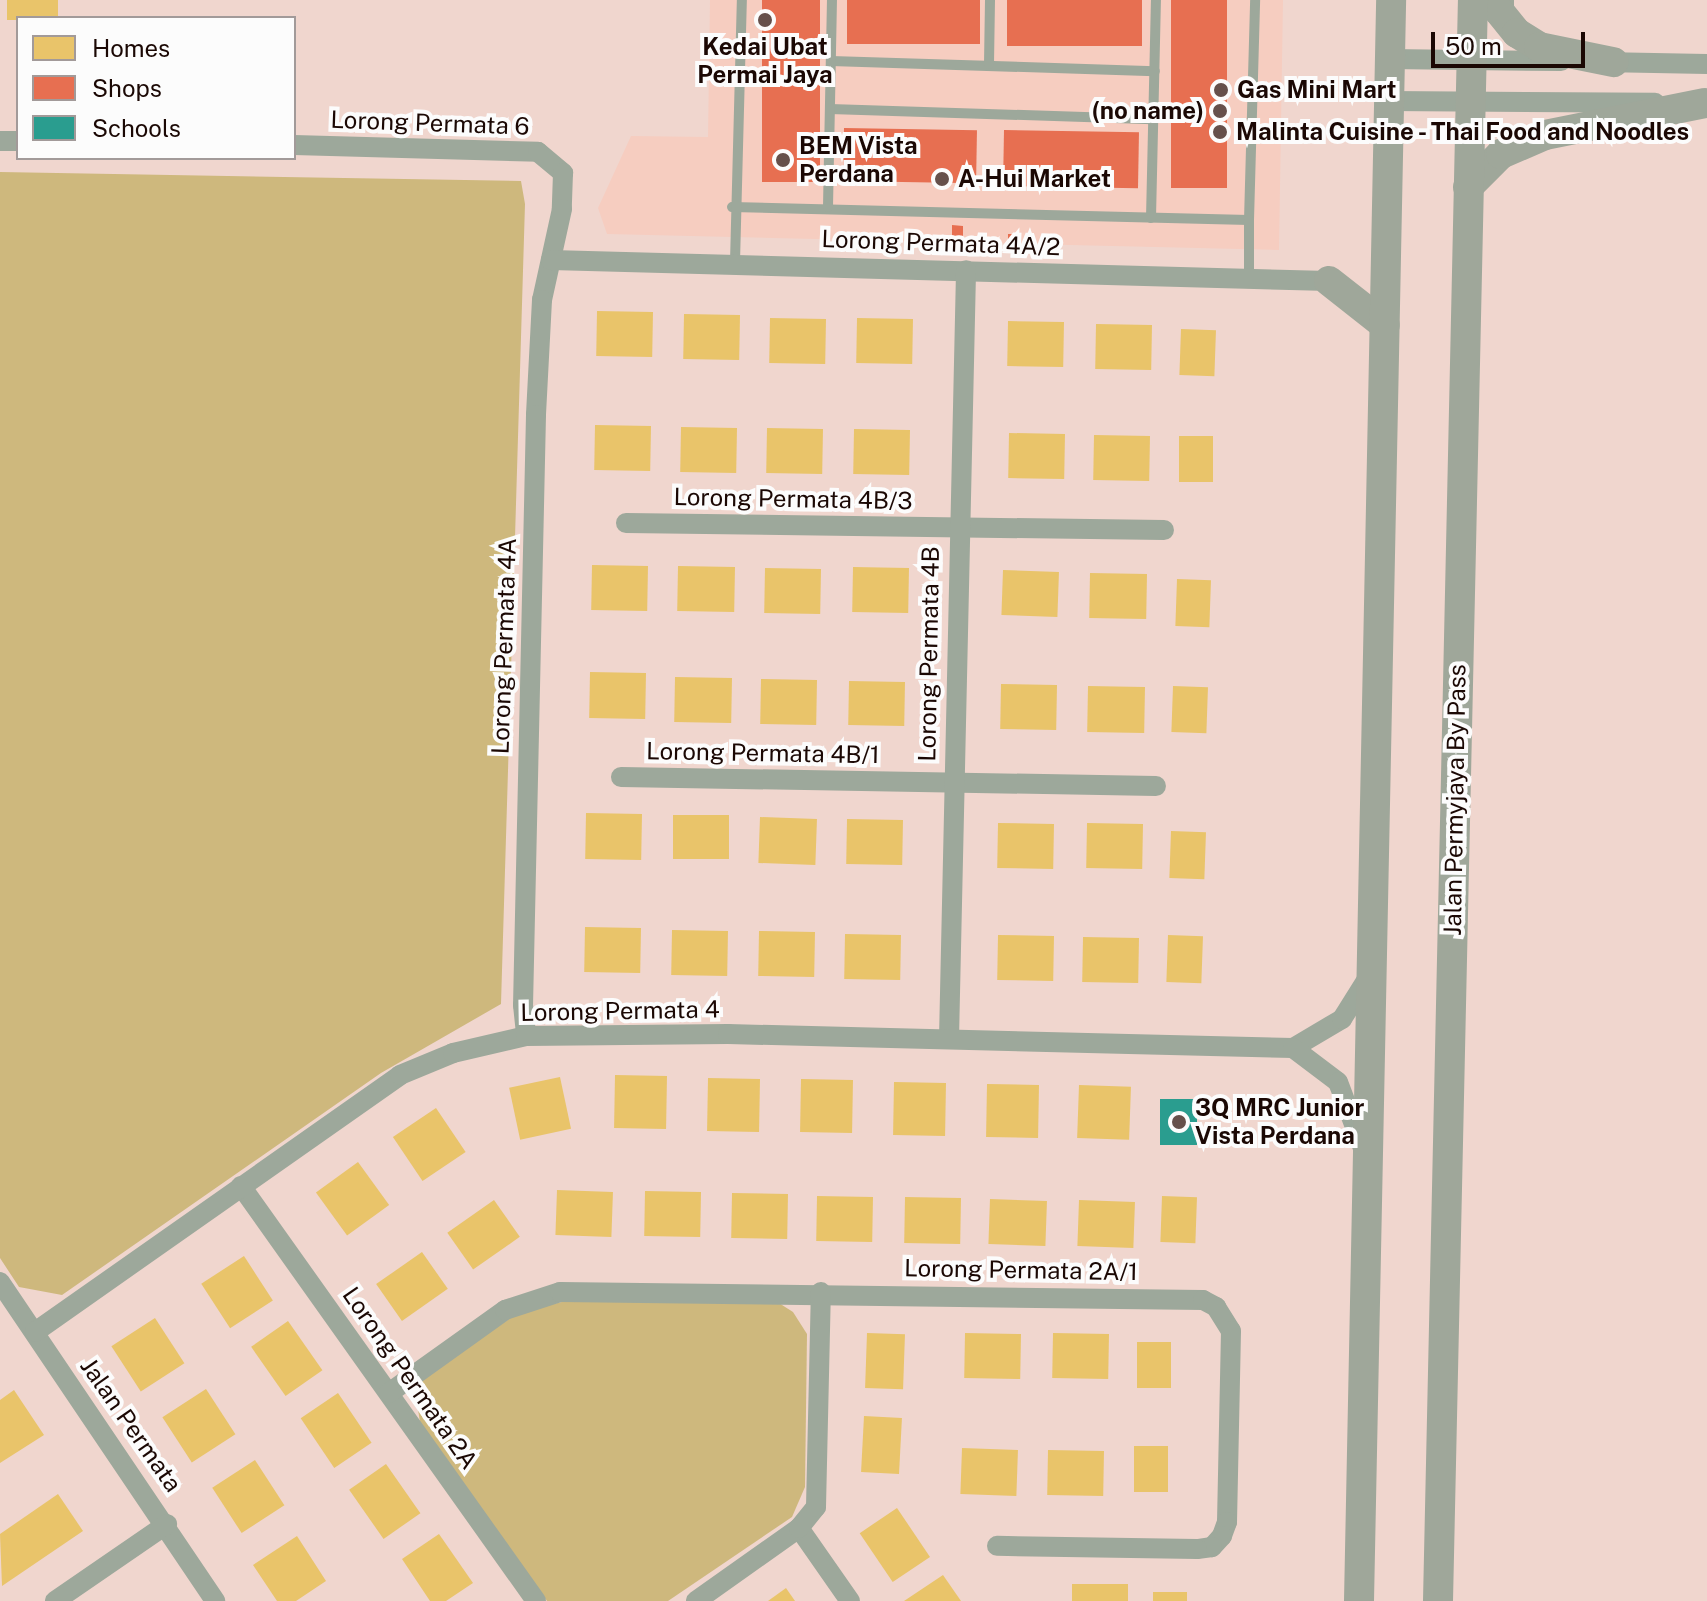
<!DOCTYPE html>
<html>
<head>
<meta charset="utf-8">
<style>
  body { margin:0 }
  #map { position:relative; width:1707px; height:1601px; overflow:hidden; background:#f0d6ce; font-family:"Public Sans",sans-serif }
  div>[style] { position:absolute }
  .built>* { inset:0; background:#f6cdc0 }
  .forest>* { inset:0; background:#ceb87d }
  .homes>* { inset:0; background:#e9c46a; transform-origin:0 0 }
  .shops>* { inset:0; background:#e76f51; transform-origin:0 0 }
  .schools>* { inset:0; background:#2a9d8f; transform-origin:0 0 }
  .lane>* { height:10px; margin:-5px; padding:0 5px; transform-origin:5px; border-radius:5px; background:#9da89b }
  .street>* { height:20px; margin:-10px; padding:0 10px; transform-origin:10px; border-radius:10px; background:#9da89b }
  .secondary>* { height:30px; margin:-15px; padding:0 15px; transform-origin:15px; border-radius:15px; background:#9fa79a }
  .dots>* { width:22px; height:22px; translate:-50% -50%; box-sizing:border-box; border:4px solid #fcfcfc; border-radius:50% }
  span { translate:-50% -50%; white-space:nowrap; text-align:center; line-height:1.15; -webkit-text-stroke:8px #fcfcfc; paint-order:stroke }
  .poi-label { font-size:24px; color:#1b0804; font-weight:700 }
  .left { translate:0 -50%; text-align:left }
  .right { translate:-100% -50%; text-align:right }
  .street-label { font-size:24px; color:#1b0804 }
  .legend { position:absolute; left:16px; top:16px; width:280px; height:144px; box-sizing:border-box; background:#fcfcfc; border:2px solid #a29a99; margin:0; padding:10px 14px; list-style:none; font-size:24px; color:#1b0804 }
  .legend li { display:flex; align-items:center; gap:16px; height:40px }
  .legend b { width:40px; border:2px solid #a29a99 }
  .scale { position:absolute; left:1431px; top:32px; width:154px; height:36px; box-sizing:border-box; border:4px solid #1b0804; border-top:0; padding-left:10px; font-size:24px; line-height:28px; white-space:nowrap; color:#1b0804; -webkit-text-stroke:6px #fcfcfc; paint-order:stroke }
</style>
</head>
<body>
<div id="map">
  <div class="built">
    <div style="clip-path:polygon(710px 0,1283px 0,1279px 250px,607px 234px,598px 208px,631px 136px,708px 137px)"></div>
  </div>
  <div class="forest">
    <div style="clip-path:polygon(0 172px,521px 181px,525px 204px,501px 1004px,381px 1073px,62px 1295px,19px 1287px,0 1258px)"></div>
    <div style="clip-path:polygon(580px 1298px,771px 1298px,793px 1312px,807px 1334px,805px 1487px,792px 1517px,668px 1601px,547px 1601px,420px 1422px,416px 1397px,424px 1375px,521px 1311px)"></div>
  </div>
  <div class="homes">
    <div style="left:7px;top:0;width:51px;height:20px"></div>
    <div style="left:597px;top:311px;width:56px;height:45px;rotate:1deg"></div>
    <div style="left:684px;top:314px;width:56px;height:45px;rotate:1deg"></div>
    <div style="left:770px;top:318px;width:56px;height:45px;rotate:1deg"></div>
    <div style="left:857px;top:318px;width:56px;height:45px;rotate:1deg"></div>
    <div style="left:1008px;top:321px;width:56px;height:45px;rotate:1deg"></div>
    <div style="left:1096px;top:324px;width:56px;height:45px;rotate:1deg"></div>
    <div style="left:1181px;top:329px;width:35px;height:46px;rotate:2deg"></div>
    <div style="left:595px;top:425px;width:56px;height:45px;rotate:1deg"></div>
    <div style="left:681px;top:427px;width:56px;height:45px;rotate:1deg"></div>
    <div style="left:767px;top:428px;width:56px;height:45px;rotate:1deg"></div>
    <div style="left:854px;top:429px;width:56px;height:45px;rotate:1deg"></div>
    <div style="left:1009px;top:433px;width:56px;height:45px;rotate:1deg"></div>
    <div style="left:1094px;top:435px;width:56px;height:45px;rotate:1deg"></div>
    <div style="left:1179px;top:436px;width:34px;height:46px"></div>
    <div style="left:592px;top:565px;width:56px;height:45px;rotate:1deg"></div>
    <div style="left:678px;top:566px;width:57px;height:45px;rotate:1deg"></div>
    <div style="left:853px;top:567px;width:56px;height:45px;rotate:1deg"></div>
    <div style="left:765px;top:568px;width:56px;height:45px;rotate:1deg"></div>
    <div style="left:1003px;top:570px;width:56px;height:45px;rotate:2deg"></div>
    <div style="left:1090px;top:573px;width:57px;height:45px;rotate:1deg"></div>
    <div style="left:1177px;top:579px;width:34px;height:47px;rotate:2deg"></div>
    <div style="left:590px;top:672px;width:56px;height:46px;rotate:1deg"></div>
    <div style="left:675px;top:677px;width:57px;height:45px;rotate:1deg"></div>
    <div style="left:761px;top:679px;width:56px;height:45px;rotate:1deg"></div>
    <div style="left:849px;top:681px;width:56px;height:44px;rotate:1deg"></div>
    <div style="left:1001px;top:684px;width:56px;height:45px;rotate:1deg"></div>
    <div style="left:1088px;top:686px;width:57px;height:46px;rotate:1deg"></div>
    <div style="left:1173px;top:686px;width:35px;height:46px;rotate:2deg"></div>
    <div style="left:586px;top:813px;width:56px;height:46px;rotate:1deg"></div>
    <div style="left:673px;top:815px;width:56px;height:44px"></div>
    <div style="left:760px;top:817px;width:57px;height:46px;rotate:2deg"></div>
    <div style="left:847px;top:819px;width:56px;height:45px;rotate:1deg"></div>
    <div style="left:998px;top:823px;width:56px;height:45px;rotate:1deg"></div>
    <div style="left:1087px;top:823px;width:56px;height:45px;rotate:1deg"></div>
    <div style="left:1171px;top:831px;width:35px;height:47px;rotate:2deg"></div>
    <div style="left:585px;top:927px;width:56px;height:45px;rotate:1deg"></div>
    <div style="left:672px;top:930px;width:56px;height:45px;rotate:1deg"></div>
    <div style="left:759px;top:931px;width:56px;height:45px;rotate:1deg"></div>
    <div style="left:845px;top:934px;width:56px;height:45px;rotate:1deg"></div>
    <div style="left:998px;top:935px;width:56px;height:45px;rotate:1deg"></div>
    <div style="left:1168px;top:935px;width:35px;height:47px;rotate:2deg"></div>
    <div style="left:1083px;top:937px;width:56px;height:45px;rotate:1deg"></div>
    <div style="left:615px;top:1075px;width:52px;height:53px;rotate:1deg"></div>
    <div style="left:560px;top:1077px;width:53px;height:52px;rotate:78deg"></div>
    <div style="left:708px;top:1078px;width:52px;height:53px;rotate:1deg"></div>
    <div style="left:801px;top:1079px;width:52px;height:53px;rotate:1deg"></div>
    <div style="left:894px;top:1082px;width:52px;height:53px;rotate:1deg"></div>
    <div style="left:987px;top:1084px;width:52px;height:53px;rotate:1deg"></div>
    <div style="left:1079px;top:1085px;width:52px;height:53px;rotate:2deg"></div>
    <div style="left:436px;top:1108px;width:53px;height:52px;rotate:56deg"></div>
    <div style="left:358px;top:1162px;width:53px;height:52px;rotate:54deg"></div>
    <div style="left:557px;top:1190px;width:56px;height:45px;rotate:2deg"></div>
    <div style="left:645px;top:1191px;width:56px;height:45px;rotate:1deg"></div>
    <div style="left:732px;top:1193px;width:56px;height:45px;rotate:1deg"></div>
    <div style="left:817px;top:1196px;width:56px;height:45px;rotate:1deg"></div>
    <div style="left:1162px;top:1196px;width:35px;height:46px;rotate:2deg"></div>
    <div style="left:905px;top:1197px;width:56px;height:46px;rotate:1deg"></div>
    <div style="left:990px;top:1199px;width:57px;height:45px;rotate:2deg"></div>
    <div style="left:494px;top:1200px;width:45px;height:57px;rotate:55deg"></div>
    <div style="left:1079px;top:1200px;width:56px;height:46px;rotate:2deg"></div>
    <div style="left:422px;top:1252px;width:45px;height:56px;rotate:55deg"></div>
    <div style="left:244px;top:1256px;width:53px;height:51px;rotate:57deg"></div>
    <div style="left:155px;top:1318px;width:54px;height:52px;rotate:57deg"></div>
    <div style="left:288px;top:1321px;width:60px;height:45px;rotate:55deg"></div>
    <div style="left:867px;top:1333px;width:38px;height:55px;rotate:2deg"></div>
    <div style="left:965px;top:1333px;width:56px;height:45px;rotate:1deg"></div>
    <div style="left:1053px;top:1333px;width:56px;height:45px;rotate:1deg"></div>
    <div style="left:1137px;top:1342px;width:34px;height:46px"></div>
    <div style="left:206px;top:1389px;width:54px;height:52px;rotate:57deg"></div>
    <div style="clip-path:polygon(14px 1390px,44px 1435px,0 1463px,0 1400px)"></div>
    <div style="left:338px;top:1393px;width:60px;height:45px;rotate:56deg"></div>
    <div style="left:864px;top:1416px;width:38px;height:56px;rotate:3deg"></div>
    <div style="left:1134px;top:1446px;width:34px;height:46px"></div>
    <div style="left:962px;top:1448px;width:56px;height:46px;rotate:2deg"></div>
    <div style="left:1048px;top:1450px;width:56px;height:45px;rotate:1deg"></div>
    <div style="left:255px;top:1460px;width:54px;height:51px;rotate:57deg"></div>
    <div style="left:386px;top:1464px;width:60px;height:45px;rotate:55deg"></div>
    <div style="clip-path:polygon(58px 1494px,83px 1531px,2px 1586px,0 1534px)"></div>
    <div style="left:897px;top:1508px;width:59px;height:45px;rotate:56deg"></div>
    <div style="clip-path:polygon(439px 1534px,473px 1583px,446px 1601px,430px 1601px,402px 1559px)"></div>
    <div style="clip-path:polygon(297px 1536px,326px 1581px,296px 1601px,277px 1601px,253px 1565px)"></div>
    <div style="clip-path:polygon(943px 1575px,961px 1601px,904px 1601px)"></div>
    <div style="left:1072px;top:1584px;width:56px;height:17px"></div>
    <div style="clip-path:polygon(786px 1588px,795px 1601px,768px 1601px)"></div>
    <div style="left:1153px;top:1592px;width:34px;height:9px"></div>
  </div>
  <div class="shops">
    <div style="left:762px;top:0;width:58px;height:182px"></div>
    <div style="left:847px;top:0;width:133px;height:44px"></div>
    <div style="left:1007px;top:0;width:135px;height:46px"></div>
    <div style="left:1171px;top:0;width:56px;height:188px"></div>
    <div style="left:844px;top:128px;width:133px;height:53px;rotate:1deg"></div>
    <div style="left:1004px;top:130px;width:135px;height:56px;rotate:1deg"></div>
    <div style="clip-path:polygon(952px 225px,963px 226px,963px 237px,952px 236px)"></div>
    <div style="left:1008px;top:234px;width:10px;height:11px"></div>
  </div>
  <div class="schools">
    <div style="left:1160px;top:1099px;width:37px;height:46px"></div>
  </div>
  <div class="lane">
    <div style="left:831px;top:61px;width:324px;rotate:1.8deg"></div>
    <div style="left:989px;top:64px;width:64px;rotate:-89.1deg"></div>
    <div style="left:830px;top:109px;width:323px;rotate:1.8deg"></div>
    <div style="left:732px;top:207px;width:517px;rotate:1.44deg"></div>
    <div style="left:1249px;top:220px;width:220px;rotate:-88.4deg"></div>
    <div style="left:828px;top:207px;width:207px;rotate:-88.9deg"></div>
    <div style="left:1151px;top:218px;width:218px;rotate:-88.7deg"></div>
    <div style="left:1249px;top:220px;width:58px;rotate:90deg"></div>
    <div style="left:735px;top:262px;width:262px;rotate:-88.5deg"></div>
  </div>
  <div class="street">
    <div style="left:1389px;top:59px;width:172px;rotate:0.7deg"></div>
    <div style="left:1601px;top:62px;width:106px;rotate:1.1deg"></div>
    <div style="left:1388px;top:101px;width:267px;rotate:0.4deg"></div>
    <div style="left:0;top:141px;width:18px"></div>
    <div style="left:294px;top:145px;width:244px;rotate:1.6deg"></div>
    <div style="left:538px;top:152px;width:33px;rotate:40deg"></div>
    <div style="left:563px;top:173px;width:36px;rotate:92deg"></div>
    <div style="left:562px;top:209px;width:93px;rotate:102.4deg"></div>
    <div style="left:542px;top:300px;width:115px;rotate:93deg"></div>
    <div style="left:536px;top:415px;width:590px;rotate:91.26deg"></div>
    <div style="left:523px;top:1005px;width:31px;rotate:84deg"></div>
    <div style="left:551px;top:260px;width:778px;rotate:1.55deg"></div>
    <div style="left:626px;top:523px;width:538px;rotate:0.75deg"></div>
    <div style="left:621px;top:777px;width:535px;rotate:0.96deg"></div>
    <div style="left:949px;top:1039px;width:769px;rotate:-88.73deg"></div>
    <div style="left:1293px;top:1048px;width:57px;rotate:-30.6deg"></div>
    <div style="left:1342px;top:1019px;width:51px;rotate:-57.9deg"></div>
    <div style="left:241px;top:1186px;width:509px;rotate:54.59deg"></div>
    <div style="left:0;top:1282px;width:385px;rotate:56deg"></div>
    <div style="left:35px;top:1332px;width:446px;rotate:-35.1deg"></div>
    <div style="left:400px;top:1075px;width:57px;rotate:-22.5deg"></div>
    <div style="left:453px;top:1053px;width:75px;rotate:-13.1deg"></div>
    <div style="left:526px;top:1036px;width:202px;rotate:-0.6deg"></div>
    <div style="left:728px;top:1034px;width:565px;rotate:1.42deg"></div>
    <div style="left:1293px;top:1048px;width:56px;rotate:37.1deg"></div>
    <div style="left:1338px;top:1082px;width:71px;rotate:69.3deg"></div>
    <div style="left:389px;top:1393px;width:143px;rotate:-35.6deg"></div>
    <div style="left:505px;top:1310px;width:58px;rotate:-18.1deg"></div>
    <div style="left:560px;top:1292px;width:643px;rotate:0.71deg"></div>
    <div style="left:1203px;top:1300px;width:15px;rotate:28deg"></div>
    <div style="left:1216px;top:1307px;width:28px;rotate:58deg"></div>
    <div style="left:1231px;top:1331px;width:191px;rotate:91.2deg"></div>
    <div style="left:1227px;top:1522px;width:15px;rotate:110deg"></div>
    <div style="left:1222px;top:1536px;width:15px;rotate:132deg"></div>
    <div style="left:1212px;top:1547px;width:15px;rotate:172deg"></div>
    <div style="left:1197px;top:1549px;width:200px;rotate:-179.1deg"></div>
    <div style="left:799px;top:1528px;width:89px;rotate:55.1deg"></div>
    <div style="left:55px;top:1601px;width:136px;rotate:-34.5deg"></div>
    <div style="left:696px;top:1601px;width:126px;rotate:-35.3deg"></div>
    <div style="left:799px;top:1528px;width:27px;rotate:-51deg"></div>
    <div style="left:816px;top:1507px;width:215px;rotate:-88.7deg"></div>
  </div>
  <div class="secondary">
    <div style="left:1499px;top:0;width:11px;rotate:90deg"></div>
    <div style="left:1499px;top:11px;width:28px;rotate:51deg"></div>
    <div style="left:1517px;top:33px;width:26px;rotate:32deg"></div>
    <div style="left:1539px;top:47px;width:76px;rotate:11.5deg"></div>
    <div style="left:1468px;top:187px;width:47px;rotate:-45deg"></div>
    <div style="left:1501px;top:154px;width:48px;rotate:-23.4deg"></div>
    <div style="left:1545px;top:135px;width:163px;rotate:-11.3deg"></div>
    <div style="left:1329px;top:281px;width:71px;rotate:38.2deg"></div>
    <div style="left:1359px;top:1601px;width:1601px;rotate:-88.85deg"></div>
    <div style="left:1438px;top:1601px;width:1601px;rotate:-88.75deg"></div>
  </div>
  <div class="dots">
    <div style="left:765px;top:20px;background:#66504b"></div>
    <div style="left:1221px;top:90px;background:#66504b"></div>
    <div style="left:1220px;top:111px;background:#66504b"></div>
    <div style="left:1220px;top:132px;background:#66504b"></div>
    <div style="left:783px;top:160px;background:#66504b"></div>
    <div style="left:942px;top:179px;background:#66504b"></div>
    <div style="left:1179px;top:1122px;background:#66504b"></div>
  </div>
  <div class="poi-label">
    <span style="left:765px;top:61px">Kedai Ubat<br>Permai Jaya</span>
    <span class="left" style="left:1237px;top:90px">Gas Mini Mart</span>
    <span class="right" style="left:1204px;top:111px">(no name)</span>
    <span class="left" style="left:1236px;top:132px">Malinta Cuisine - Thai Food and Noodles</span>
    <span class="left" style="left:799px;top:160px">BEM Vista<br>Perdana</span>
    <span class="left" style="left:958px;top:179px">A-Hui Market</span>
    <span class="left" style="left:1195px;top:1122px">3Q MRC Junior<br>Vista Perdana</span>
  </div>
  <div class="street-label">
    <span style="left:430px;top:123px;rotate:2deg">Lorong Permata 6</span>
    <span style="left:941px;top:243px;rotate:2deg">Lorong Permata 4A/2</span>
    <span style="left:793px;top:499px;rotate:1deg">Lorong Permata 4B/3</span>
    <span style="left:504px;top:646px;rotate:-88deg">Lorong Permata 4A</span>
    <span style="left:929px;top:654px;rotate:-89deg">Lorong Permata 4B</span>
    <span style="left:763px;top:753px;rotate:1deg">Lorong Permata 4B/1</span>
    <span style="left:1455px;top:800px;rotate:-89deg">Jalan Permyjaya By Pass</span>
    <span style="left:620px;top:1011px;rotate:-1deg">Lorong Permata 4</span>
    <span style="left:1021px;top:1270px;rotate:1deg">Lorong Permata 2A/1</span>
    <span style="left:410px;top:1378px;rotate:55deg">Lorong Permata 2A</span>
    <span style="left:131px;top:1425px;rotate:55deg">Jalan Permata</span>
  </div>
  <ul class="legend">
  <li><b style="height:22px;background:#e9c46a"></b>Homes</li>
  <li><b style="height:22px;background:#e76f51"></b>Shops</li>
  <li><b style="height:22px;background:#2a9d8f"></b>Schools</li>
  </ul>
  <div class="scale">50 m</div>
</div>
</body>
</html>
